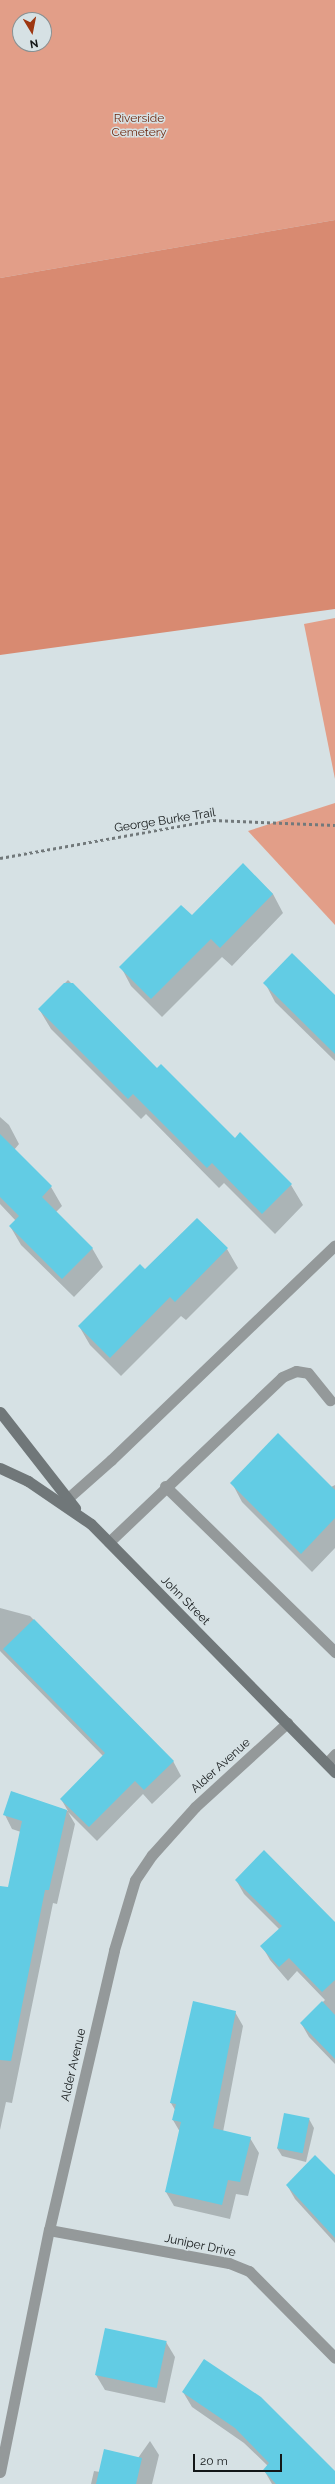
<!DOCTYPE html>
<html>
<head>
<meta charset="utf-8">
<style>
  body { margin:0 }
  #map { position:relative; width:335px; height:2484px; overflow:hidden; background:#d6e1e4; font-family:Raleway,sans-serif }
  div>[style] { position:absolute }
  .green>* { inset:0; background:#e29e88 }
  .forest>* { inset:0; background:#d88a71 }
  .shadow>* { inset:0; background:#0003 }
  .building>* { inset:0; background:#62cce4; transform-origin:0 0 }
  .path>* { height:2.5px; margin-top:-1.25px; transform-origin:0; background:repeating-linear-gradient(90deg,#72797b 0 3px,transparent 0 6px) }
  .service>* { height:11px; margin:-5.5px; padding:0 5.5px; transform-origin:5.5px; border-radius:5.5px; background:#94999a }
  .minor>* { height:11px; margin:-5.5px; padding:0 5.5px; transform-origin:5.5px; border-radius:5.5px; background:#94999a }
  .secondary>* { height:11px; margin:-5.5px; padding:0 5.5px; transform-origin:5.5px; border-radius:5.5px; background:#707779 }
  span { translate:-50% -50%; white-space:nowrap; text-align:center; line-height:1.15; -webkit-text-stroke:3px #d6e1e4; paint-order:stroke }
  .park-label { font-size:12px; color:#6e280f }
  .street-label { font-size:12px; color:#131718 }
  .north { position:absolute; left:12px; top:12px; width:40px; height:40px; box-sizing:border-box; background:#d6e1e4; border:1px solid #889092; border-radius:50%; rotate:170deg; font-size:11px; font-weight:700; line-height:16px; text-align:center; color:#131718 }
  .north::after { content:''; display:block; margin:auto; width:14px; height:18px; background:#9d3711; clip-path:polygon(50% 0,100% 100%,50% 72%,0 100%) }
  .scale { position:absolute; left:193px; top:2454px; width:89px; height:18px; box-sizing:border-box; border:2px solid #131718; border-top:0; padding-left:5px; font-size:12px; line-height:14px; white-space:nowrap; color:#131718; -webkit-text-stroke:3px #d6e1e4; paint-order:stroke }
</style>
</head>
<body>
<div id="map">
  <div class="green">
    <div style="clip-path:polygon(evenodd,0 0,335px 0,335px 220px,0 278px,0 0,20px 20px,44px 20px,44px 44px,20px 44px,20px 20px)"></div>
    <div style="clip-path:polygon(335px 618px,335px 779px,304px 624px)"></div>
    <div style="clip-path:polygon(335px 803px,335px 925px,248px 831px)"></div>
  </div>
  <div class="forest">
    <div style="clip-path:polygon(335px 220px,335px 609px,0 655px,0 278px)"></div>
  </div>
  <div class="shadow">
    <div style="clip-path:polygon(243px 865px,273px 894px,283px 913px,232px 966px,222px 957px,162px 1017px,131px 986px,121px 967px,192px 916px)"></div>
    <div style="clip-path:polygon(68px 980px,157px 1069px,235px 1139px,291px 1185px,303px 1205px,275px 1234px,224px 1183px,219px 1188px,146px 1114px,141px 1119px,51px 1029px,39px 1009px)"></div>
    <div style="clip-path:polygon(265px 983px,335px 996px,335px 1061px,275px 1002px)"></div>
    <div style="clip-path:polygon(0 1117px,9px 1125px,19px 1144px,14px 1150px,51px 1187px,62px 1206px,56px 1212px,92px 1248px,103px 1267px,74px 1297px,21px 1245px,10px 1226px,16px 1221px,0 1204px)"></div>
    <div style="clip-path:polygon(227px 1249px,238px 1268px,186px 1320px,181px 1316px,121px 1376px,90px 1345px,79px 1326px,145px 1271px)"></div>
    <div style="clip-path:polygon(232px 1483px,331px 1487px,335px 1485px,335px 1548px,312px 1572px,242px 1502px)"></div>
    <div style="clip-path:polygon(0 1608px,30px 1616px,173px 1761px,181px 1776px,152px 1804px,143px 1794px,97px 1841px,68px 1812px,75px 1824px,57px 1904px,53px 1903px,12px 2103px,6px 2102px,0 2130px,0 1897px,9px 1888px,21px 1832px,12px 1829px,5px 1815px,12px 1792px,68px 1811px,61px 1799px,103px 1756px,0 1651px)"></div>
    <div style="clip-path:polygon(236px 1880px,335px 1923px,335px 2064px,309px 2037px,301px 2023px,325px 2000px,297px 1971px,288px 1981px,270px 1960px,262px 1946px,280px 1930px,244px 1894px)"></div>
    <div style="clip-path:polygon(235px 2012px,243px 2026px,223px 2132px,250px 2138px,259px 2153px,248px 2196px,236px 2194px,230px 2219px,174px 2206px,166px 2192px,180px 2132px,173px 2120px,175px 2110px,171px 2103px)"></div>
    <div style="clip-path:polygon(309px 2119px,314px 2128px,306px 2162px,282px 2156px,277px 2148px)"></div>
    <div style="clip-path:polygon(335px 2177px,335px 2243px,295px 2199px,287px 2185px)"></div>
    <div style="clip-path:polygon(166px 2342px,175px 2357px,165px 2403px,105px 2390px,96px 2375px)"></div>
    <div style="clip-path:polygon(183px 2392px,335px 2473px,335px 2484px,272px 2484px,264px 2470px,268px 2466px,244px 2443px,192px 2407px)"></div>
    <div style="clip-path:polygon(150px 2441px,159px 2455px,152px 2484px,91px 2484px,94px 2471px,100px 2472px,138px 2458px)"></div>
  </div>
  <div class="building">
    <div style="clip-path:polygon(243px 863px,273px 894px,220px 948px,211px 939px,151px 999px,119px 967px,181px 905px,192px 915px)"></div>
    <div style="clip-path:polygon(292px 953px,335px 995px,335px 1054px,263px 983px)"></div>
    <div style="clip-path:polygon(64px 983px,73px 983px,157px 1068px,161px 1064px,235px 1138px,240px 1132px,292px 1184px,262px 1214px,212px 1163px,207px 1168px,133px 1094px,128px 1099px,38px 1009px)"></div>
    <div style="clip-path:polygon(0 1134px,52px 1186px,42px 1197px,93px 1248px,62px 1279px,9px 1226px,19px 1216px,0 1197px)"></div>
    <div style="clip-path:polygon(197px 1218px,228px 1248px,175px 1302px,170px 1297px,110px 1358px,78px 1326px,140px 1264px,145px 1269px)"></div>
    <div style="clip-path:polygon(278px 1433px,335px 1490px,335px 1518px,301px 1554px,230px 1483px)"></div>
    <div style="clip-path:polygon(34px 1619px,174px 1761px,144px 1790px,135px 1781px,89px 1827px,60px 1799px,105px 1753px,3px 1649px)"></div>
    <div style="clip-path:polygon(11px 1791px,67px 1810px,49px 1890px,45px 1890px,11px 2061px,0 2060px,0 1886px,8px 1887px,22px 1821px,3px 1815px)"></div>
    <div style="clip-path:polygon(264px 1850px,335px 1922px,335px 1980px,322px 1992px,289px 1958px,279px 1967px,260px 1946px,282px 1926px,235px 1880px)"></div>
    <div style="clip-path:polygon(193px 2001px,236px 2011px,213px 2128px,251px 2137px,240px 2182px,228px 2180px,222px 2205px,165px 2192px,181px 2122px,172px 2120px,176px 2104px,170px 2103px)"></div>
    <div style="clip-path:polygon(322px 2001px,335px 2015px,335px 2059px,300px 2023px)"></div>
    <div style="left:284px;top:2113px;width:26px;height:36px;rotate:11deg"></div>
    <div style="clip-path:polygon(315px 2155px,335px 2175px,335px 2238px,286px 2185px)"></div>
    <div style="left:105px;top:2328px;width:63px;height:48px;rotate:12deg"></div>
    <div style="clip-path:polygon(204px 2359px,261px 2397px,335px 2471px,335px 2484px,276px 2484px,263px 2470px,269px 2463px,235px 2428px,182px 2392px)"></div>
    <div style="clip-path:polygon(104px 2449px,142px 2458px,136px 2484px,96px 2484px)"></div>
  </div>
  <div class="path">
    <div style="left:0;top:858px;width:216px;rotate:-10.1deg"></div>
    <div style="left:213px;top:820px;width:122px;rotate:2.3deg"></div>
  </div>
  <div class="service">
    <div style="left:165px;top:1486px;width:238px;rotate:44.3deg"></div>
    <div style="left:67px;top:1499px;width:59px;rotate:-41.6deg"></div>
    <div style="left:111px;top:1460px;width:310px;rotate:-43.8deg"></div>
    <div style="left:109px;top:1542px;width:239px;rotate:-43.6deg"></div>
    <div style="left:282px;top:1377px;width:15px;rotate:-23deg"></div>
    <div style="left:296px;top:1371px;width:12px;rotate:9deg"></div>
    <div style="left:308px;top:1373px;width:35px;rotate:51deg"></div>
    <div style="left:327px;top:1763px;width:12px;rotate:-48deg"></div>
  </div>
  <div class="minor">
    <div style="left:49px;top:2230px;width:183px;rotate:10.4deg"></div>
    <div style="left:229px;top:2263px;width:22px;rotate:22deg"></div>
    <div style="left:249px;top:2271px;width:122px;rotate:45.3deg"></div>
    <div style="left:0;top:2472px;width:247px;rotate:-78.6deg"></div>
    <div style="left:49px;top:2230px;width:287px;rotate:-76.9deg"></div>
    <div style="left:114px;top:1950px;width:73px;rotate:-73.3deg"></div>
    <div style="left:135px;top:1880px;width:30px;rotate:-56deg"></div>
    <div style="left:152px;top:1855px;width:64px;rotate:-48.1deg"></div>
    <div style="left:195px;top:1807px;width:125px;rotate:-42.4deg"></div>
  </div>
  <div class="secondary">
    <div style="left:0;top:1412px;width:122px;rotate:52deg"></div>
    <div style="left:0;top:1468px;width:31px;rotate:25deg"></div>
    <div style="left:28px;top:1481px;width:76px;rotate:34.3deg"></div>
    <div style="left:91px;top:1524px;width:348px;rotate:45.5deg"></div>
  </div>
  <div class="park-label">
    <span style="left:139px;top:126px">Riverside<br>Cemetery</span>
  </div>
  <div class="street-label">
    <span style="left:165px;top:821px;rotate:-9deg">George Burke Trail</span>
    <span style="left:185px;top:1601px;rotate:45deg">John Street</span>
    <span style="left:221px;top:1766px;rotate:-42deg">Alder Avenue</span>
    <span style="left:74px;top:2065px;rotate:-77deg">Alder Avenue</span>
    <span style="left:200px;top:2246px;rotate:12deg">Juniper Drive</span>
  </div>
  <div class="north">N</div>
  <div class="scale">20 m</div>
</div>
</body>
</html>
